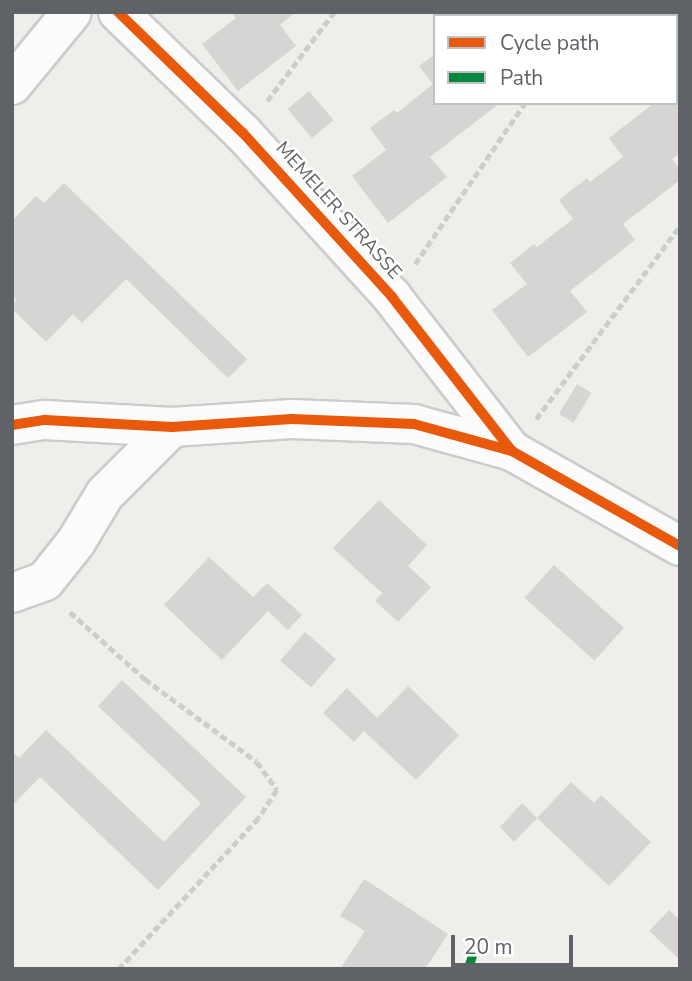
<!DOCTYPE html>
<html>
<head>
<meta charset="utf-8">
<style>
  body { margin:0 }
  #map { position:relative; width:692px; height:981px; overflow:hidden; background:#efeeea; font-family:"Nunito Sans",sans-serif }
  div>[style] { position:absolute }
  .building>* { inset:0; background:#d6d5d3; transform-origin:0 0 }
  .path>* { height:4.5px; margin-top:-2.25px; transform-origin:0; background:repeating-linear-gradient(90deg,#cacfcc 0 7px,transparent 0 10.5px) }
  .roads { filter:drop-shadow(2px 0 #cbcccc) drop-shadow(-2px 0 #cbcccc) drop-shadow(0 2px #cbcccc) drop-shadow(0 -2px #cbcccc) }
  .minor>* { height:38px; margin:-19px; padding:0 19px; transform-origin:19px; border-radius:19px; background:#fdfcfc }
  .quiet>* { height:9px; margin-top:-4.5px; transform-origin:0; background:repeating-linear-gradient(90deg,#00873e 0 18px,transparent 0 27px) }
  .cycleway>* { height:10px; margin:-5px; padding:0 5px; transform-origin:5px; border-radius:5px; background:#e8590c }
  span { translate:-50% -50%; white-space:nowrap; text-align:center; line-height:1.15; -webkit-text-stroke:5px #fff; paint-order:stroke }
  .street-label { font-size:19px; color:#5f6368 }
  .frame { position:absolute; inset:0; border:14px solid #5f6368; pointer-events:none }
  .legend { position:absolute; left:433px; top:14px; width:245px; height:91px; box-sizing:border-box; background:#fff; border:2px solid #bfc1c3; margin:0; padding:9px 12px; list-style:none; font-size:21px; color:#5f6368 }
  .legend li { display:flex; align-items:center; gap:14px; height:35px }
  .legend b { width:35px; border:2px solid #bfc1c3 }
  .scale { position:absolute; left:451px; top:935px; width:122px; height:32px; box-sizing:border-box; border:4px solid #5f6368; border-top:0; padding-left:9px; font-size:21px; line-height:24px; white-space:nowrap; color:#5f6368; -webkit-text-stroke:5px #fff; paint-order:stroke }
</style>
</head>
<body>
<div id="map">
  <div class="building">
    <div style="clip-path:polygon(231px 12px,296px 12px,280px 25px,296px 46px,238px 91px,202px 44px,236px 18px)"></div>
    <div style="left:476px;top:12px;width:73px;height:4px"></div>
    <div style="clip-path:polygon(680px 52px,680px 153px,672px 159px,680px 169px,680px 180px,623px 224px,635px 240px,570px 291px,587px 312px,528px 357px,492px 310px,527px 284px,510px 263px,534px 244px,537px 247px,573px 219px,559px 200px,587px 178px,590px 182px,623px 157px,609px 138px,654px 103px,676px 103px,676px 54px)"></div>
    <div style="clip-path:polygon(435px 54px,435px 103px,493px 103px,496px 106px,430px 157px,447px 177px,388px 223px,352px 176px,386px 150px,370px 128px,394px 110px,397px 113px,433px 84px,419px 66px)"></div>
    <div style="left:309px;top:91px;width:38px;height:28px;rotate:50deg"></div>
    <div style="clip-path:polygon(64px 183px,247px 359px,228px 378px,126px 279px,82px 323px,73px 314px,46px 342px,12px 309px,16px 299px,12px 295px,12px 221px,36px 196px,44px 203px)"></div>
    <div style="left:577px;top:384px;width:17px;height:35px;rotate:31deg"></div>
    <div style="clip-path:polygon(379px 500px,427px 545px,408px 566px,431px 587px,398px 622px,375px 601px,382px 593px,333px 548px)"></div>
    <div style="clip-path:polygon(209px 557px,253px 597px,267px 583px,302px 615px,288px 630px,268px 611px,222px 660px,164px 605px)"></div>
    <div style="left:554px;top:565px;width:94px;height:44px;rotate:42deg"></div>
    <div style="left:305px;top:632px;width:41px;height:38px;rotate:41deg"></div>
    <div style="clip-path:polygon(122px 680px,246px 797px,158px 890px,40px 777px,12px 806px,12px 751px,19px 758px,46px 730px,164px 842px,201px 803px,98px 706px)"></div>
    <div style="clip-path:polygon(408px 686px,459px 735px,416px 780px,364px 731px,354px 742px,323px 713px,347px 688px,377px 718px)"></div>
    <div style="clip-path:polygon(571px 782px,594px 803px,601px 795px,651px 842px,609px 886px,537px 818px,514px 842px,500px 827px,522px 803px,537px 818px)"></div>
    <div style="clip-path:polygon(364px 879px,448px 934px,425px 969px,340px 969px,365px 931px,340px 916px)"></div>
    <div style="clip-path:polygon(669px 910px,680px 920px,680px 960px,649px 931px)"></div>
  </div>
  <div class="path">
    <div style="left:585px;top:16px;width:5px;rotate:-53deg"></div>
    <div style="left:267px;top:101px;width:111px;rotate:-53deg"></div>
    <div style="left:415px;top:264px;width:195px;rotate:-55.7deg"></div>
    <div style="left:536px;top:419px;width:241px;rotate:-53.3deg"></div>
    <div style="left:70px;top:612px;width:101px;rotate:41.8deg"></div>
    <div style="left:145px;top:679px;width:139px;rotate:36.5deg"></div>
    <div style="left:257px;top:762px;width:34px;rotate:54deg"></div>
    <div style="left:277px;top:790px;width:33px;rotate:123deg"></div>
    <div style="left:259px;top:818px;width:206px;rotate:132.8deg"></div>
  </div>
  <div class="roads">
    <div class="minor">
      <div style="left:118px;top:12px;width:174px;rotate:44.1deg"></div>
      <div style="left:243px;top:133px;width:222px;rotate:47.7deg"></div>
      <div style="left:392px;top:297px;width:195px;rotate:52.1deg"></div>
      <div style="left:512px;top:451px;width:193px;rotate:29.5deg"></div>
      <div style="left:12px;top:85px;width:94px;rotate:-50.6deg"></div>
      <div style="left:12px;top:425px;width:33px;rotate:-9deg"></div>
      <div style="left:45px;top:420px;width:127px;rotate:3.2deg"></div>
      <div style="left:172px;top:427px;width:120px;rotate:-3.8deg"></div>
      <div style="left:292px;top:419px;width:122px;rotate:2.3deg"></div>
      <div style="left:414px;top:424px;width:102px;rotate:15.4deg"></div>
      <div style="left:12px;top:593px;width:35px;rotate:-20deg"></div>
      <div style="left:45px;top:581px;width:50px;rotate:-51.5deg"></div>
      <div style="left:76px;top:542px;width:56px;rotate:-58.9deg"></div>
      <div style="left:105px;top:494px;width:95px;rotate:-45deg"></div>
    </div>
  </div>
  <div class="quiet">
    <div style="left:468px;top:969px;width:16px;rotate:-72deg"></div>
  </div>
  <div class="cycleway">
    <div style="left:118px;top:12px;width:174px;rotate:44.1deg"></div>
    <div style="left:243px;top:133px;width:222px;rotate:47.7deg"></div>
    <div style="left:392px;top:297px;width:195px;rotate:52.1deg"></div>
    <div style="left:512px;top:451px;width:193px;rotate:29.5deg"></div>
    <div style="left:12px;top:425px;width:33px;rotate:-9deg"></div>
    <div style="left:45px;top:420px;width:127px;rotate:3.2deg"></div>
    <div style="left:172px;top:427px;width:120px;rotate:-3.8deg"></div>
    <div style="left:292px;top:419px;width:122px;rotate:2.3deg"></div>
    <div style="left:414px;top:424px;width:102px;rotate:15.4deg"></div>
  </div>
  <div class="street-label">
    <span style="left:338px;top:211px;rotate:48deg">MEMELER STRASSE</span>
  </div>
  <div class="frame"></div>
  <ul class="legend">
  <li><b style="height:9px;background:#e8590c"></b>Cycle path</li>
  <li><b style="height:9px;background:#00873e"></b>Path</li>
  </ul>
  <div class="scale">20 m</div>
</div>
</body>
</html>
